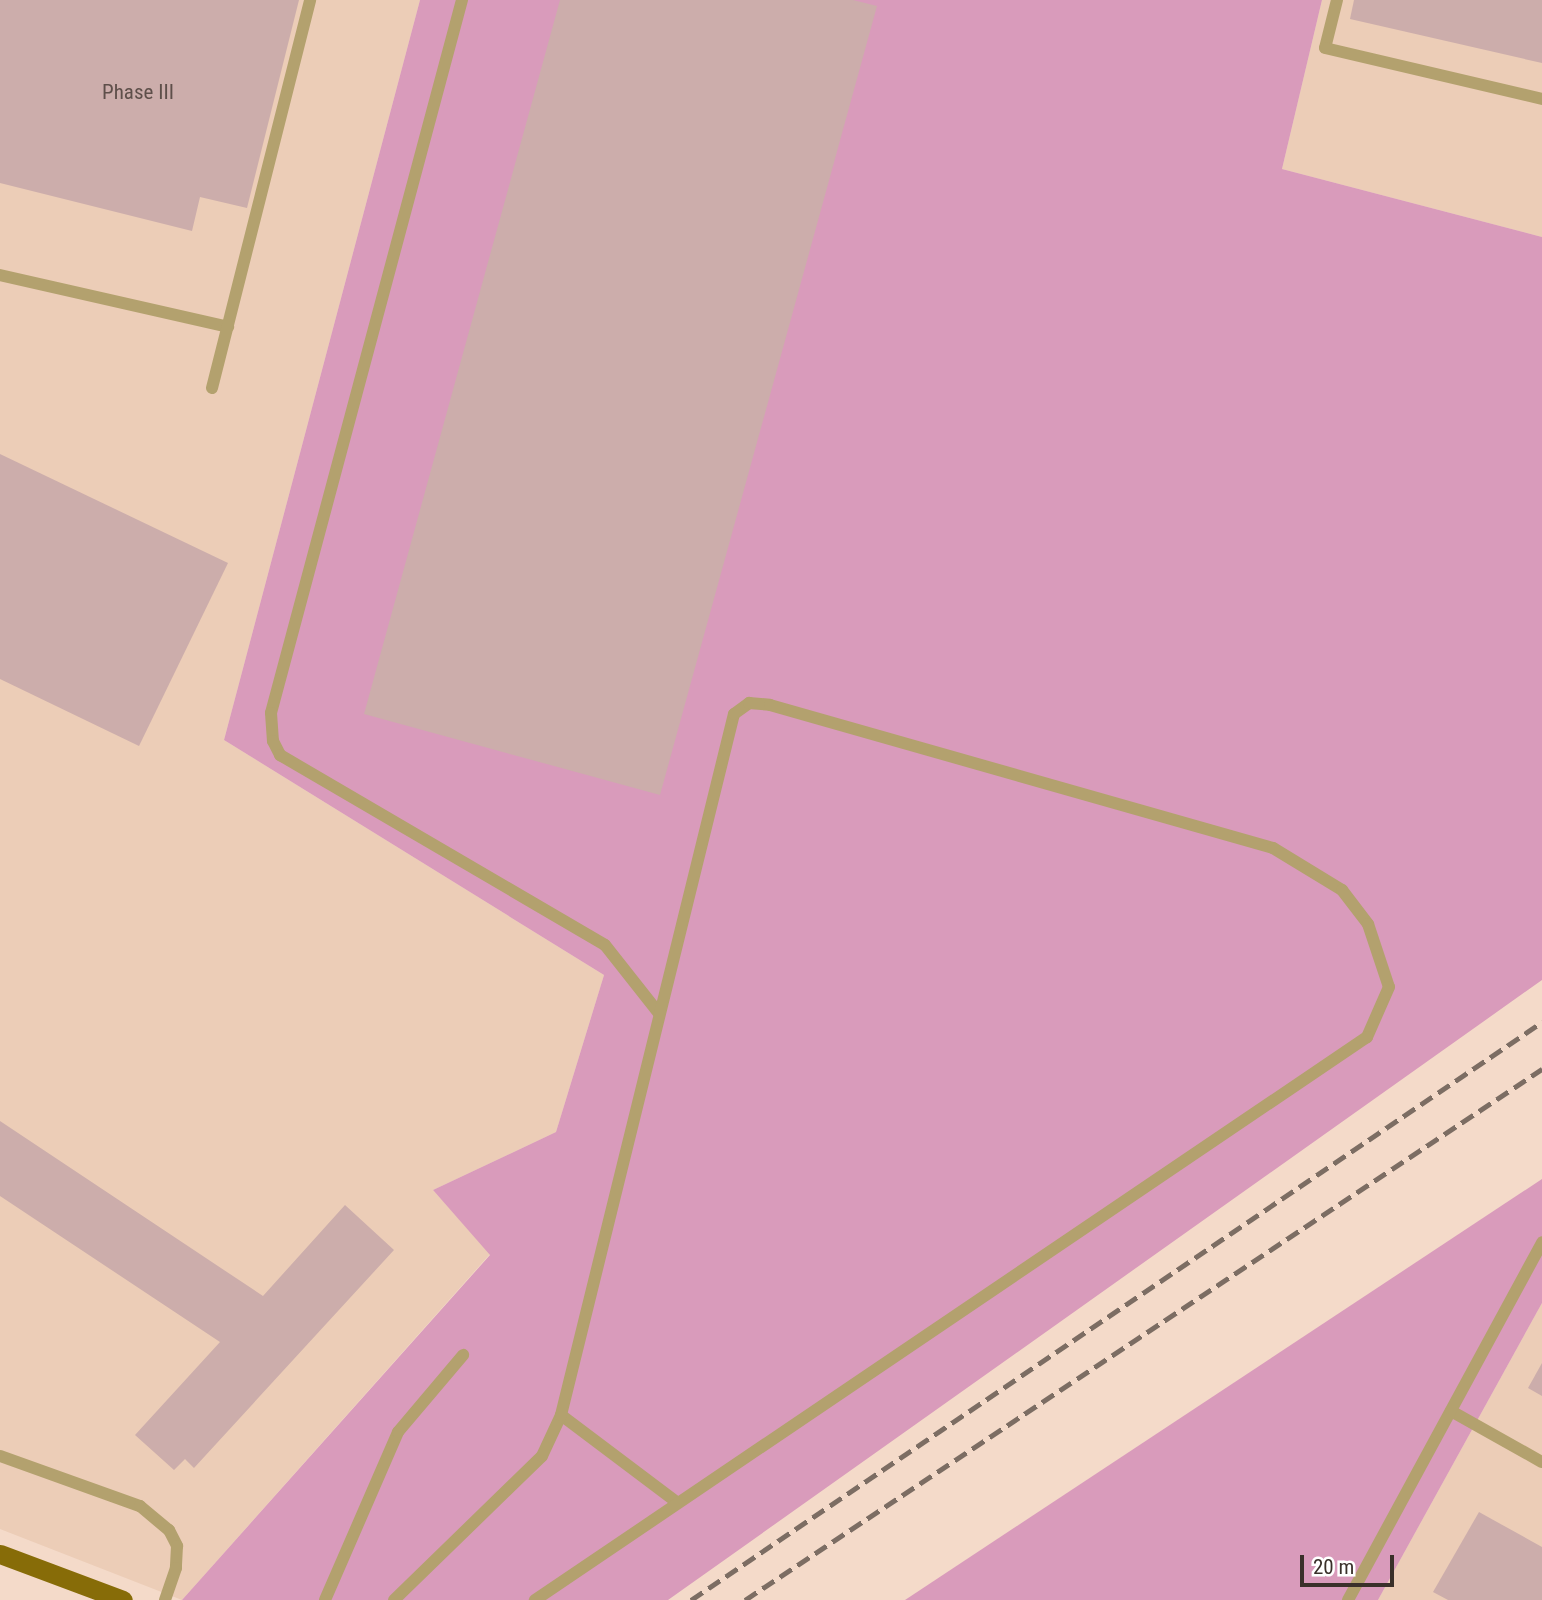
<!DOCTYPE html>
<html>
<head>
<meta charset="utf-8">
<style>
  body { margin:0 }
  #map { position:relative; width:1542px; height:1600px; overflow:hidden; background:#f4dac9; font-family:"Roboto Condensed",sans-serif }
  div>[style] { position:absolute }
  .built>* { inset:0; background:#eccdb7 }
  .green>* { inset:0; background:#d99bbb }
  .building>* { inset:0; background:#ccadab }
  .service>* { height:12px; margin:-6px; padding:0 6px; transform-origin:6px; border-radius:6px; background:#b3a16e }
  .primary>* { height:19px; margin:-9.5px; padding:0 9.5px; transform-origin:9.5px; border-radius:9.5px; background:#876c08 }
  .rail>* { height:5px; margin-top:-2.5px; transform-origin:0; background:repeating-linear-gradient(90deg,#7c6d63 0 14px,transparent 0 21px) }
  span { translate:-50% -50%; white-space:nowrap; text-align:center; line-height:1.15; -webkit-text-stroke:7px #fff; paint-order:stroke }
  .number-label { font-size:21px; color:#5e4f4a }
  .number-label span { -webkit-text-stroke-width:0 }
  .scale { position:absolute; left:1300px; top:1555px; width:94px; height:32px; box-sizing:border-box; border:4px solid #3a302a; border-top:0; padding-left:9px; font-size:21px; line-height:24px; white-space:nowrap; color:#3a302a; -webkit-text-stroke:5px #fff; paint-order:stroke }
</style>
</head>
<body>
<div id="map">
  <div class="built">
    <div style="clip-path:polygon(0 0,420px 0,224px 740px,604px 975px,556px 1132px,433px 1190px,490px 1254px,182px 1600px,0 1529px)"></div>
    <div style="clip-path:polygon(1322px 0,1542px 0,1542px 237px,1282px 169px)"></div>
    <div style="clip-path:polygon(1542px 1303px,1542px 1600px,1378px 1600px)"></div>
  </div>
  <div class="green">
    <div style="clip-path:polygon(420px 0,1322px 0,1282px 169px,1542px 237px,1542px 980px,668px 1600px,182px 1600px,490px 1255px,433px 1190px,556px 1132px,604px 975px,224px 740px)"></div>
    <div style="clip-path:polygon(1542px 1179px,1542px 1303px,1378px 1600px,905px 1600px)"></div>
  </div>
  <div class="building">
    <div style="clip-path:polygon(0 0,299px 0,247px 208px,200px 197px,192px 231px,0 183px)"></div>
    <div style="clip-path:polygon(560px 0,853px 0,877px 6px,660px 795px,364px 714px)"></div>
    <div style="clip-path:polygon(1354px 0,1542px 0,1542px 63px,1350px 19px)"></div>
    <div style="clip-path:polygon(0 454px,228px 563px,139px 746px,0 679px)"></div>
    <div style="clip-path:polygon(0 1121px,263px 1296px,345px 1205px,394px 1250px,194px 1468px,185px 1459px,174px 1470px,135px 1435px,220px 1342px,0 1196px)"></div>
    <div style="clip-path:polygon(1542px 1363px,1542px 1396px,1528px 1388px)"></div>
    <div style="clip-path:polygon(1479px 1512px,1542px 1547px,1542px 1600px,1448px 1600px,1433px 1592px)"></div>
  </div>
  <div class="service">
    <div style="left:462px;top:0;width:738px;rotate:105deg"></div>
    <div style="left:271px;top:713px;width:28px;rotate:86deg"></div>
    <div style="left:273px;top:741px;width:16px;rotate:63deg"></div>
    <div style="left:280px;top:755px;width:376px;rotate:30.3deg"></div>
    <div style="left:605px;top:945px;width:85px;rotate:51.7deg"></div>
    <div style="left:1337px;top:0;width:49px;rotate:104deg"></div>
    <div style="left:1325px;top:48px;width:223px;rotate:13.2deg"></div>
    <div style="left:0;top:275px;width:234px;rotate:12.8deg"></div>
    <div style="left:212px;top:388px;width:400px;rotate:-75.8deg"></div>
    <div style="left:1451px;top:1411px;width:104px;rotate:29.3deg"></div>
    <div style="left:561px;top:1415px;width:143px;rotate:37deg"></div>
    <div style="left:0;top:1456px;width:149px;rotate:19.7deg"></div>
    <div style="left:140px;top:1506px;width:38px;rotate:40deg"></div>
    <div style="left:169px;top:1530px;width:18px;rotate:63deg"></div>
    <div style="left:177px;top:1546px;width:22px;rotate:93deg"></div>
    <div style="left:176px;top:1568px;width:34px;rotate:109deg"></div>
    <div style="left:325px;top:1600px;width:183px;rotate:-66.5deg"></div>
    <div style="left:398px;top:1432px;width:101px;rotate:-49.8deg"></div>
    <div style="left:394px;top:1600px;width:206px;rotate:-44.2deg"></div>
    <div style="left:542px;top:1456px;width:45px;rotate:-65.1deg"></div>
    <div style="left:561px;top:1415px;width:722px;rotate:-76.14deg"></div>
    <div style="left:734px;top:714px;width:19px;rotate:-36deg"></div>
    <div style="left:749px;top:703px;width:21px;rotate:5deg"></div>
    <div style="left:770px;top:705px;width:523px;rotate:15.87deg"></div>
    <div style="left:1273px;top:848px;width:81px;rotate:31.3deg"></div>
    <div style="left:1342px;top:890px;width:43px;rotate:52.6deg"></div>
    <div style="left:1368px;top:924px;width:66px;rotate:71.6deg"></div>
    <div style="left:1389px;top:987px;width:55px;rotate:113.7deg"></div>
    <div style="left:1367px;top:1037px;width:1005px;rotate:145.91deg"></div>
    <div style="left:1348px;top:1600px;width:407px;rotate:-61.5deg"></div>
  </div>
  <div class="primary">
    <div style="left:0;top:1554px;width:131px;rotate:20.5deg"></div>
  </div>
  <div class="rail">
    <div style="left:691px;top:1600px;width:1029px;rotate:-34.18deg"></div>
    <div style="left:745px;top:1600px;width:958px;rotate:-33.67deg"></div>
  </div>
  <div class="number-label">
    <span style="left:138px;top:92px">Phase III</span>
  </div>
  <div class="scale">20 m</div>
</div>
</body>
</html>
